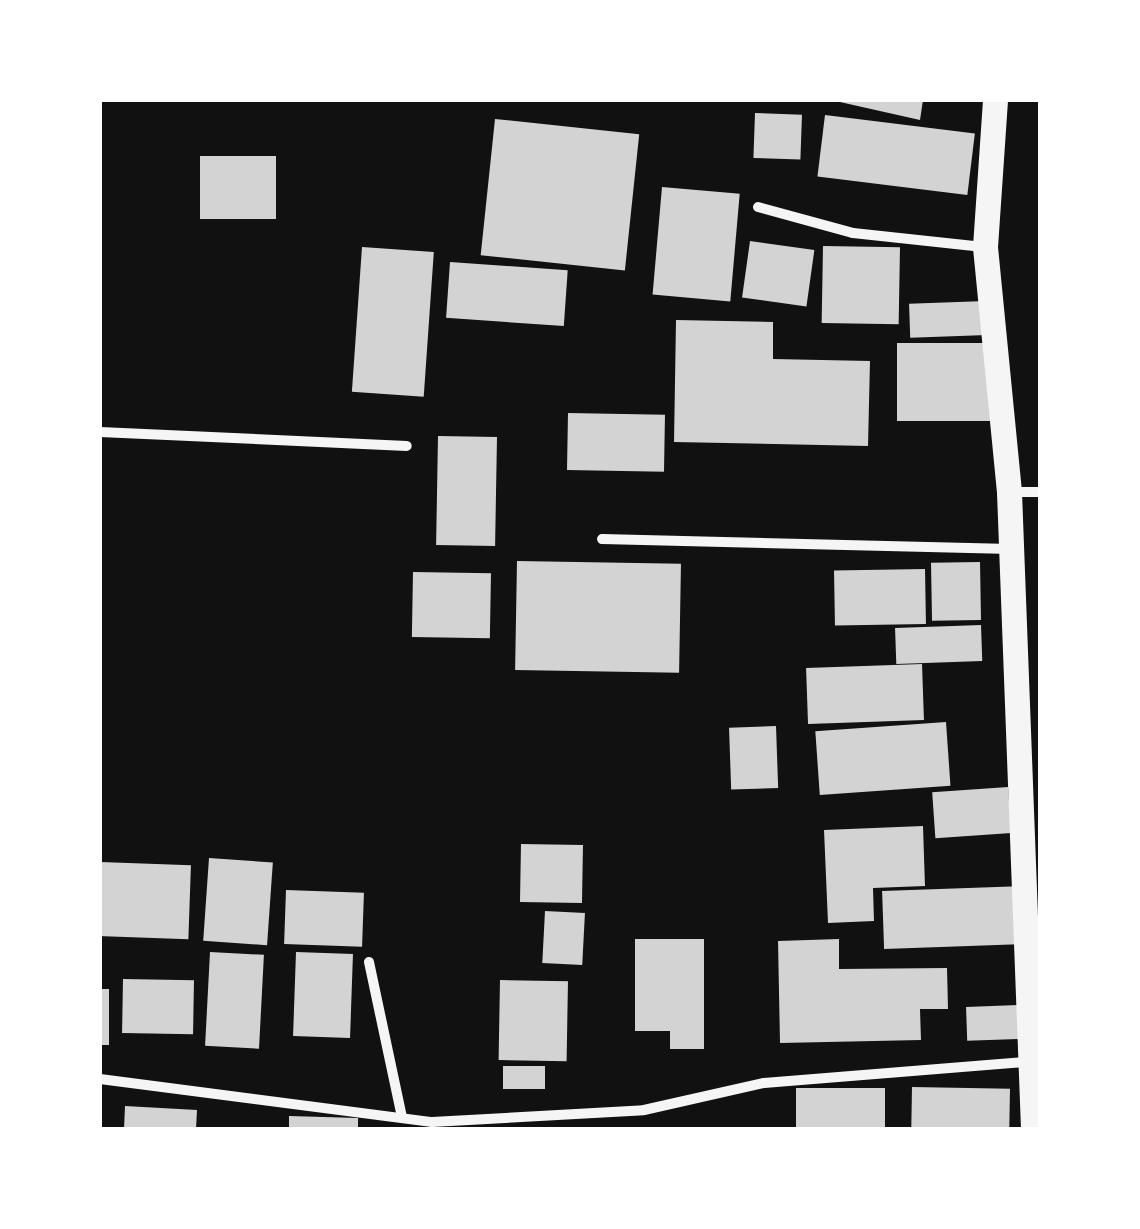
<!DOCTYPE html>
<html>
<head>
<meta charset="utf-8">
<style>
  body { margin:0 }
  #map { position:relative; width:1140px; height:1229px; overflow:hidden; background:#111; font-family:"Fira Sans Condensed",sans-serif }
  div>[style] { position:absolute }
  .building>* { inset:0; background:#d3d3d3; transform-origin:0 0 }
  .minor>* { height:10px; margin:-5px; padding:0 5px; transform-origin:5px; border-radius:5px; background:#f5f5f5 }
  .primary>* { height:25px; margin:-12.5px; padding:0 12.5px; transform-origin:12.5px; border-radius:12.5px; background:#f5f5f5 }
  span { translate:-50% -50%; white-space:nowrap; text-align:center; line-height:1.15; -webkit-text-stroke:9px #fff; paint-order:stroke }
  .frame { position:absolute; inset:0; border:102px solid #fff; pointer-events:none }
</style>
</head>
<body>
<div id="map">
  <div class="building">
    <div style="clip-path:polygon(831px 100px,923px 100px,920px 120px)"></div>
    <div style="left:755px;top:113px;width:47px;height:45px;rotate:2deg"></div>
    <div style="left:825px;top:115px;width:151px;height:62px;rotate:7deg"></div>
    <div style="left:495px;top:119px;width:145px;height:137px;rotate:6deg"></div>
    <div style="left:200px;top:156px;width:76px;height:63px"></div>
    <div style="left:662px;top:187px;width:78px;height:108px;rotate:5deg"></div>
    <div style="left:750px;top:241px;width:65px;height:57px;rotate:8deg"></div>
    <div style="left:823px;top:246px;width:77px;height:77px;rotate:1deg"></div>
    <div style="left:362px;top:247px;width:72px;height:145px;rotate:4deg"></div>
    <div style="left:450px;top:262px;width:118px;height:56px;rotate:4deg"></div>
    <div style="left:986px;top:301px;width:34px;height:77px;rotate:88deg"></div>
    <div style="clip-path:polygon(676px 320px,773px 322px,773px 359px,870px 361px,868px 446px,674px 442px)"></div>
    <div style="left:897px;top:343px;width:93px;height:78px"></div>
    <div style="left:568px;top:413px;width:97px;height:57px;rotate:1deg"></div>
    <div style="left:438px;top:436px;width:59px;height:109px;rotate:1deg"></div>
    <div style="left:517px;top:561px;width:164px;height:109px;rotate:1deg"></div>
    <div style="left:980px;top:562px;width:58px;height:49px;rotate:89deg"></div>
    <div style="left:925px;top:569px;width:55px;height:91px;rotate:89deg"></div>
    <div style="left:413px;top:572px;width:78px;height:65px;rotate:1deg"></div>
    <div style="left:981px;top:625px;width:36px;height:86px;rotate:88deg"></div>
    <div style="left:922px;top:664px;width:56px;height:116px;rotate:88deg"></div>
    <div style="left:946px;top:722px;width:64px;height:131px;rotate:86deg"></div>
    <div style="left:776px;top:726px;width:62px;height:47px;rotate:88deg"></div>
    <div style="left:1008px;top:787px;width:46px;height:76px;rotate:86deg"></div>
    <div style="clip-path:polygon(923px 826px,925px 886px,873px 888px,874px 921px,828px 923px,824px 830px)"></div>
    <div style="left:521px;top:844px;width:62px;height:58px;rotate:1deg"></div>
    <div style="left:209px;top:858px;width:64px;height:83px;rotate:4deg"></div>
    <div style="left:100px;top:862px;width:91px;height:74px;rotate:2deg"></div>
    <div style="left:1023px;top:886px;width:58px;height:141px;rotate:88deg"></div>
    <div style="left:286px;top:890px;width:78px;height:54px;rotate:2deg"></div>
    <div style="left:545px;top:911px;width:40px;height:52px;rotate:3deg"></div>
    <div style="clip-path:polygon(635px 939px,704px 939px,704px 1049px,670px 1049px,670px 1031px,635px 1031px)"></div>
    <div style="clip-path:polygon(839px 939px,839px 969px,947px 968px,948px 1009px,920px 1009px,921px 1040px,780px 1043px,778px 941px)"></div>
    <div style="left:210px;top:952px;width:54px;height:94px;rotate:3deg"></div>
    <div style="left:296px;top:952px;width:57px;height:84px;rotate:2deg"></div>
    <div style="left:123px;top:979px;width:71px;height:54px;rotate:1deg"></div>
    <div style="left:500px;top:980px;width:68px;height:80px;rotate:1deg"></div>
    <div style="left:100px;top:989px;width:9px;height:56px"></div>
    <div style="left:1020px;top:1005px;width:34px;height:54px;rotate:88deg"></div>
    <div style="left:545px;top:1066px;width:23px;height:42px;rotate:90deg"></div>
    <div style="left:912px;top:1087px;width:98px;height:42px;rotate:1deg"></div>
    <div style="left:885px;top:1088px;width:41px;height:89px;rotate:90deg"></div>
    <div style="clip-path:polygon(125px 1106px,197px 1110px,196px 1129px,124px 1129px)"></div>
    <div style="clip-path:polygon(289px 1116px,358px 1118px,358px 1129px,289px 1129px)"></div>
  </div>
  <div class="minor">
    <div style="left:758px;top:207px;width:98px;rotate:15.3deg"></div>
    <div style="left:853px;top:233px;width:131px;rotate:6.1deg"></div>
    <div style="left:100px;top:432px;width:307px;rotate:2.6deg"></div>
    <div style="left:1010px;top:492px;width:30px"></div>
    <div style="left:602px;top:539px;width:409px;rotate:1.4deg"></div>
    <div style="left:369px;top:962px;width:158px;rotate:78deg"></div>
    <div style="left:100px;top:1079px;width:335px;rotate:7.4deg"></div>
    <div style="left:432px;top:1122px;width:212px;rotate:-3.2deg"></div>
    <div style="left:644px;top:1110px;width:123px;rotate:-12.7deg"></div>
    <div style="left:764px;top:1083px;width:264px;rotate:-4.6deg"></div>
  </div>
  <div class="primary">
    <div style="left:995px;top:100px;width:147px;rotate:93.9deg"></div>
    <div style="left:985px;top:247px;width:246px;rotate:84.4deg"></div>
    <div style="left:1009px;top:492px;width:637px;rotate:87.84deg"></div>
  </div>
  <div class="frame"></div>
</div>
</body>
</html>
